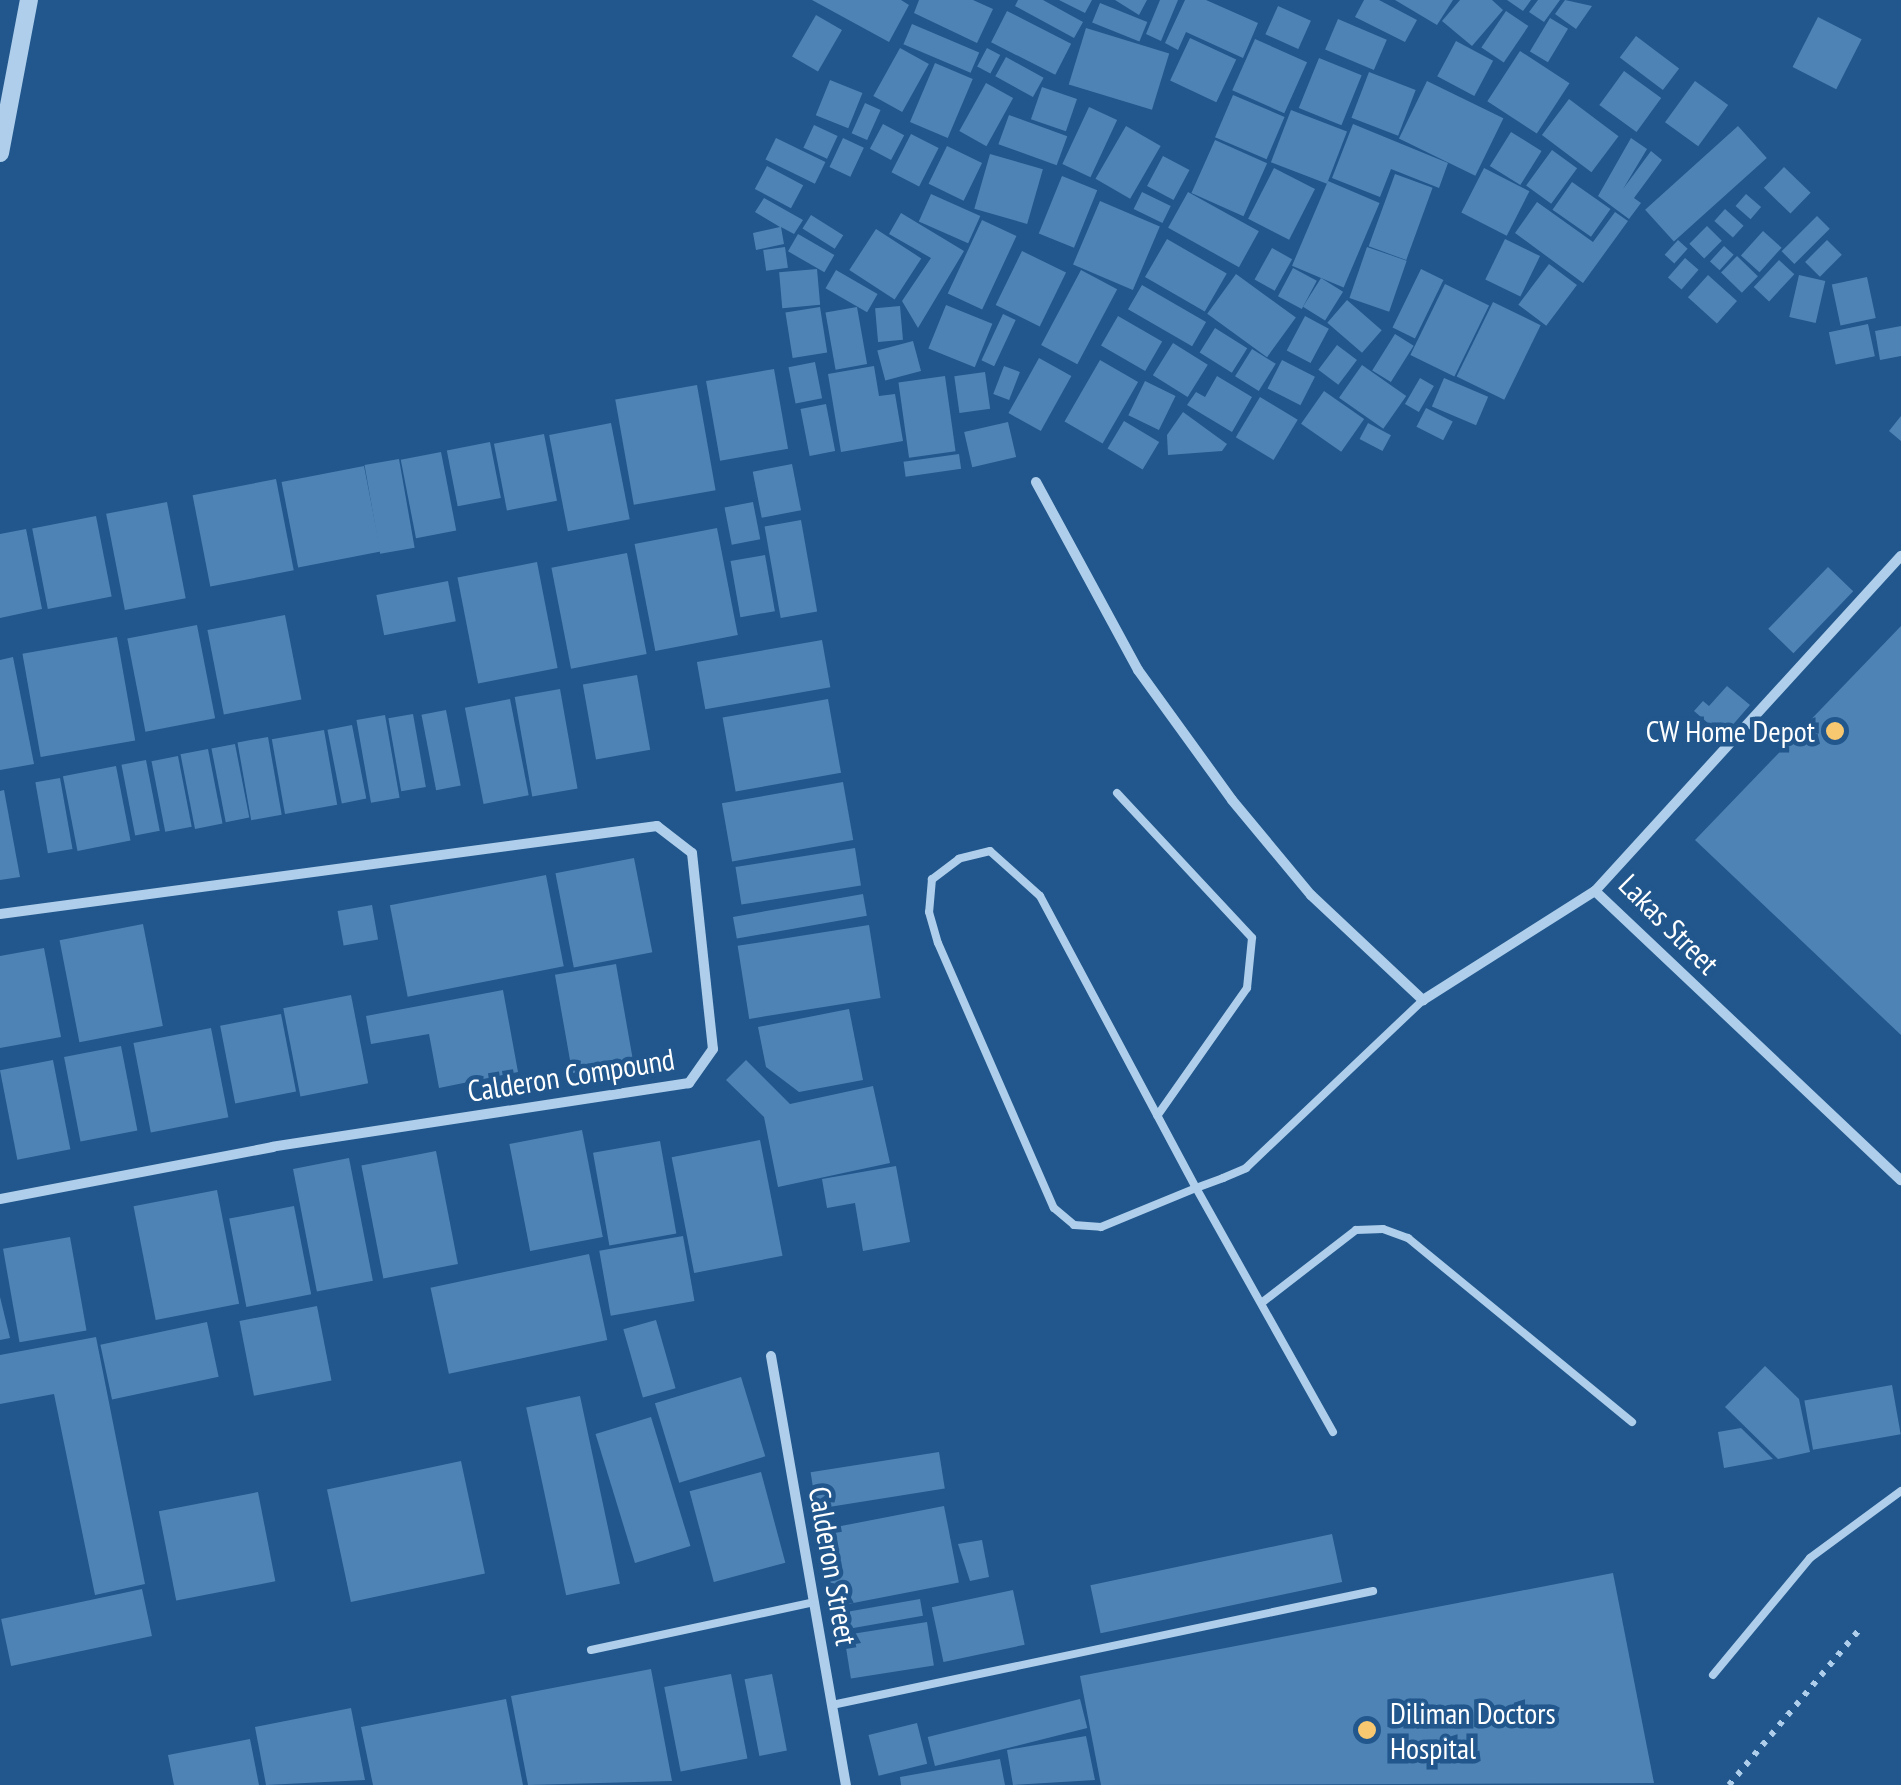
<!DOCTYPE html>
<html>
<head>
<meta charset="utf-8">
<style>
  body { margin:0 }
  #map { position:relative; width:1901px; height:1785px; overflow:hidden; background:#21578c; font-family:"PT Sans Narrow",sans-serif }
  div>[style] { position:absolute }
  .building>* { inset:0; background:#4e83b5; transform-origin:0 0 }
  .path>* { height:6px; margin-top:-3px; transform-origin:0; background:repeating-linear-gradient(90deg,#aeceeb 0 5px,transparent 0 13px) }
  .service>* { height:8px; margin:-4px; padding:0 4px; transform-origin:4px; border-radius:4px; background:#aeceeb }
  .minor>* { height:10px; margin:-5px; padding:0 5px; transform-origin:5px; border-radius:5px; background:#aeceeb }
  .tertiary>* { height:18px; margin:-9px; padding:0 9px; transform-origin:9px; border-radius:9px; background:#aeceeb }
  .dots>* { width:28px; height:28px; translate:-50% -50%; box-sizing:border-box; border:5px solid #21578c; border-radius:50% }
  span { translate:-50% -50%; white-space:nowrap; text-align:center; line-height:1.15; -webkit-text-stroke:9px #21578c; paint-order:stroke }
  .poi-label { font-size:30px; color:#fff }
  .right { translate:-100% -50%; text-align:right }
  .left { translate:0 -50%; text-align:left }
  .street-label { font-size:30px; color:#fff }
</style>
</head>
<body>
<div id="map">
  <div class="building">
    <div style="clip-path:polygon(812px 0,901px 0,909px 5px,889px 42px)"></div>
    <div style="clip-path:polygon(919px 0,973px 0,993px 9px,977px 43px,914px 13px)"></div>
    <div style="clip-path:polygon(1018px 0,1043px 0,1083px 22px,1074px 38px,1015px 6px)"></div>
    <div style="clip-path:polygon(1059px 0,1092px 0,1085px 13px)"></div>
    <div style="clip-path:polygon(1115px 0,1147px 0,1139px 15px)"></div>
    <div style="clip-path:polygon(1160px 0,1178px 0,1161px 41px,1146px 34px)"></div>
    <div style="clip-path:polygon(1185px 0,1206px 0,1258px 23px,1243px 58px,1186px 32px,1178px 50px,1165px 43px)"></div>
    <div style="clip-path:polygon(1364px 0,1379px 0,1417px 20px,1405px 42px,1355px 17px)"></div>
    <div style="clip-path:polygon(1395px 0,1453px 0,1437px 25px)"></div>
    <div style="clip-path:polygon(1460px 0,1492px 0,1503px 10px,1472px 46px,1442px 21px)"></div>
    <div style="clip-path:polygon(1507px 0,1531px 0,1523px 11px)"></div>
    <div style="clip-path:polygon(1538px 0,1560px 0,1544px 22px,1529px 12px)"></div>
    <div style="clip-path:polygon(1565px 0,1592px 6px,1576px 29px,1555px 14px)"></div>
    <div style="left:1100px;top:3px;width:51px;height:21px;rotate:22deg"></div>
    <div style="left:1278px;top:6px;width:36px;height:31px;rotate:24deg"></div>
    <div style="left:1007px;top:11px;width:72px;height:35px;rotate:27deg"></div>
    <div style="left:1506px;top:11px;width:27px;height:44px;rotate:34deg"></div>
    <div style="left:816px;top:15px;width:30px;height:48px;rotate:30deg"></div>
    <div style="left:1818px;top:17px;width:49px;height:56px;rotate:27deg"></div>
    <div style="left:1550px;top:18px;width:21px;height:39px;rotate:31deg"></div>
    <div style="left:1338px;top:19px;width:53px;height:33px;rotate:23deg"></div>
    <div style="left:912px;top:24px;width:73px;height:22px;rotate:23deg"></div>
    <div style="left:1086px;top:28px;width:87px;height:59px;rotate:17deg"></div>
    <div style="left:1636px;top:36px;width:54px;height:27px;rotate:37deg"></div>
    <div style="left:1190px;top:38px;width:51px;height:47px;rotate:25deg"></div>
    <div style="left:1255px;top:39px;width:57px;height:56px;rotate:24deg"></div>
    <div style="left:1456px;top:41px;width:42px;height:40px;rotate:28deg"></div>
    <div style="left:900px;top:48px;width:33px;height:55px;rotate:29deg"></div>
    <div style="left:987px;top:48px;width:15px;height:21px;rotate:28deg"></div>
    <div style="left:1520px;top:51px;width:59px;height:60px;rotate:33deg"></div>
    <div style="left:1006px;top:57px;width:43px;height:22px;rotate:29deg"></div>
    <div style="left:1319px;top:58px;width:46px;height:54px;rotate:22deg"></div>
    <div style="left:935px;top:63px;width:41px;height:64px;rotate:23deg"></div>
    <div style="left:1624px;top:71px;width:46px;height:42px;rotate:36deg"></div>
    <div style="left:1369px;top:72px;width:50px;height:49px;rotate:21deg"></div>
    <div style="left:830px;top:80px;width:35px;height:38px;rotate:22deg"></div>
    <div style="left:1427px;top:81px;width:85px;height:64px;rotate:26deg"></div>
    <div style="left:1695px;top:81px;width:41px;height:51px;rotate:36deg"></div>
    <div style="left:986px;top:83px;width:31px;height:55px;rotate:29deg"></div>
    <div style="left:1042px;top:87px;width:37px;height:34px;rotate:19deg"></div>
    <div style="left:1233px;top:95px;width:56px;height:46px;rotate:23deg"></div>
    <div style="left:1569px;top:99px;width:62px;height:45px;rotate:37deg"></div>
    <div style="left:865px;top:103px;width:17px;height:33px;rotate:24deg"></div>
    <div style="left:1089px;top:107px;width:31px;height:63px;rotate:25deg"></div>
    <div style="left:1291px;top:110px;width:60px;height:56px;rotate:21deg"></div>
    <div style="left:1009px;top:115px;width:62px;height:31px;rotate:20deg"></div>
    <div style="left:883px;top:124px;width:24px;height:28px;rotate:28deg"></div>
    <div style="clip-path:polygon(1353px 124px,1448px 163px,1439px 188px,1391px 169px,1380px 197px,1332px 178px)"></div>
    <div style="left:814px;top:125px;width:26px;height:25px;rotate:25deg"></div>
    <div style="left:1126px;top:126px;width:40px;height:61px;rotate:30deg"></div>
    <div style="left:1738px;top:126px;width:43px;height:125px;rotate:48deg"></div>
    <div style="left:1511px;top:132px;width:36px;height:40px;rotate:32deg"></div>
    <div style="left:911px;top:134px;width:31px;height:43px;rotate:27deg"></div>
    <div style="left:776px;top:138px;width:55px;height:24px;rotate:26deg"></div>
    <div style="left:843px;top:138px;width:23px;height:32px;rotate:25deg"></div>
    <div style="clip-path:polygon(1631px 138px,1647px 149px,1623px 189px,1651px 151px,1662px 160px,1634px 198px,1641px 203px,1629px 219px,1598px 196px)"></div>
    <div style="left:1215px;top:140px;width:57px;height:58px;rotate:24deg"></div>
    <div style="left:947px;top:146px;width:39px;height:42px;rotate:26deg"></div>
    <div style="left:1552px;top:150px;width:31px;height:44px;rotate:36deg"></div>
    <div style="left:990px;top:154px;width:55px;height:57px;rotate:16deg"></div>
    <div style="left:1163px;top:156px;width:30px;height:34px;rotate:28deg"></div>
    <div style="left:767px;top:166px;width:41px;height:26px;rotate:28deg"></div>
    <div style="left:1784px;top:167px;width:37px;height:29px;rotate:44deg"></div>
    <div style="left:1274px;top:168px;width:46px;height:57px;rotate:27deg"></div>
    <div style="left:1484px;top:168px;width:51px;height:50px;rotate:27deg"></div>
    <div style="left:1395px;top:174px;width:40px;height:77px;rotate:20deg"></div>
    <div style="left:1062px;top:176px;width:38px;height:62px;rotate:22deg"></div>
    <div style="left:1328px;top:181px;width:56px;height:92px;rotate:23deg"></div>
    <div style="left:1572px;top:182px;width:47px;height:34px;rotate:35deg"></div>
    <div style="left:1142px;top:192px;width:32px;height:19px;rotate:26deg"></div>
    <div style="left:1188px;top:192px;width:81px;height:41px;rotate:29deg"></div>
    <div style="left:931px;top:194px;width:54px;height:30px;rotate:24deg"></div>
    <div style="left:1746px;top:194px;width:20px;height:16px;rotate:41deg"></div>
    <div style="clip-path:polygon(764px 198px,803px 220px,794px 234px,781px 227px,784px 244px,756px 250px,753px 233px,780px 227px,755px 212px)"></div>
    <div style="left:1100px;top:201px;width:65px;height:69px;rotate:23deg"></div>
    <div style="clip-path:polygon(1537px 202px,1593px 242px,1615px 212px,1628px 221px,1583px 283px,1515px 233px)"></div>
    <div style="left:1725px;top:209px;width:25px;height:16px;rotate:42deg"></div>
    <div style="clip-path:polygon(901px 213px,964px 251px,918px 328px,902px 301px,931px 258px,889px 234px)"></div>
    <div style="left:811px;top:215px;width:38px;height:16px;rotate:32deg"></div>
    <div style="left:1817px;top:216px;width:18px;height:50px;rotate:45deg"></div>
    <div style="left:982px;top:220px;width:38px;height:81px;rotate:25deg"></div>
    <div style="left:1707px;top:226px;width:21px;height:25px;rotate:45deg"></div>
    <div style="left:876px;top:229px;width:54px;height:49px;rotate:33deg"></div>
    <div style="left:1763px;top:231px;width:25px;height:33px;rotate:42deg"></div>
    <div style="left:798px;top:234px;width:42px;height:20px;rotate:30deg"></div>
    <div style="left:1167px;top:239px;width:69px;height:44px;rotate:30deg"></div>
    <div style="left:1505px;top:239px;width:39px;height:45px;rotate:26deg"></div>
    <div style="left:1678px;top:240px;width:13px;height:20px;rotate:42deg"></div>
    <div style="left:1827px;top:240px;width:21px;height:31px;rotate:45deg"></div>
    <div style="left:1724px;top:246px;width:13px;height:21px;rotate:42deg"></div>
    <div style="left:785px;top:247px;width:21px;height:22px;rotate:82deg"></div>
    <div style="left:1367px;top:247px;width:42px;height:54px;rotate:19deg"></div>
    <div style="left:1272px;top:248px;width:23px;height:36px;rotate:29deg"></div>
    <div style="left:1022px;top:251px;width:49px;height:60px;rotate:26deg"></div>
    <div style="left:1737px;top:256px;width:29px;height:23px;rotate:44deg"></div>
    <div style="left:1685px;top:258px;width:18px;height:26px;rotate:41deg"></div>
    <div style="left:1779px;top:260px;width:21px;height:37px;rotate:43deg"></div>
    <div style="left:1549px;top:264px;width:35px;height:51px;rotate:37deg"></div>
    <div style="left:1293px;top:268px;width:27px;height:32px;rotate:28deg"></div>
    <div style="left:817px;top:269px;width:36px;height:38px;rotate:85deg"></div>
    <div style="left:1421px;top:269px;width:25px;height:65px;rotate:26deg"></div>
    <div style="left:836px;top:270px;width:48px;height:21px;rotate:30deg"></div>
    <div style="left:1081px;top:270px;width:41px;height:85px;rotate:28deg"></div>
    <div style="left:1236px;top:274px;width:74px;height:49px;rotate:36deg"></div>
    <div style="left:1708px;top:275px;width:39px;height:30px;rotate:42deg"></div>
    <div style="left:1799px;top:275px;width:27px;height:43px;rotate:13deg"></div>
    <div style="left:1867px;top:277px;width:42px;height:36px;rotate:78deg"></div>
    <div style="left:1321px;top:278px;width:26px;height:34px;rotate:32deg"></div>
    <div style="left:1445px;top:284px;width:49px;height:79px;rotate:26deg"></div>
    <div style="left:1142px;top:285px;width:74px;height:28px;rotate:30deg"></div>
    <div style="left:1347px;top:300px;width:46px;height:30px;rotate:41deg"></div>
    <div style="left:1493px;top:302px;width:53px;height:83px;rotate:26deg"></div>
    <div style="left:946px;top:305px;width:50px;height:47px;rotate:22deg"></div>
    <div style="left:900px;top:306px;width:34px;height:25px;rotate:85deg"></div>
    <div style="left:820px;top:307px;width:46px;height:35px;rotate:81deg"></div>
    <div style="left:857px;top:307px;width:58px;height:32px;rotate:80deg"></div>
    <div style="left:1003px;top:314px;width:14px;height:51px;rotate:25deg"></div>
    <div style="left:1118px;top:316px;width:51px;height:34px;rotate:30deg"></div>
    <div style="left:1305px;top:316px;width:27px;height:39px;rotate:28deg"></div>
    <div style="left:1868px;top:324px;width:33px;height:40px;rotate:78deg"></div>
    <div style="clip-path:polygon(1901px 326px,1901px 356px,1880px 360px,1875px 331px)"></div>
    <div style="left:1215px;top:328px;width:38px;height:29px;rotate:32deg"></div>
    <div style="left:1395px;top:334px;width:22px;height:43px;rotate:32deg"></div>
    <div style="left:913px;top:341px;width:31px;height:37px;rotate:75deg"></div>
    <div style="left:1173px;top:343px;width:41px;height:38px;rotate:32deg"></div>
    <div style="left:1337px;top:345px;width:25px;height:31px;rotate:37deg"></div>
    <div style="left:1252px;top:349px;width:28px;height:32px;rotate:32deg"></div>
    <div style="left:1039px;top:358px;width:37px;height:63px;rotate:29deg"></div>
    <div style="left:1100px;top:360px;width:44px;height:71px;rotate:30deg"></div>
    <div style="left:1282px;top:360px;width:37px;height:32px;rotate:27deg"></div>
    <div style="left:815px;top:362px;width:37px;height:27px;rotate:79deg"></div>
    <div style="left:1362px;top:365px;width:54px;height:40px;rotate:35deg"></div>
    <div style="clip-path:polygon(874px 366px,879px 396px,895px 394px,903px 441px,841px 452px,828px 374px)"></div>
    <div style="left:1004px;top:366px;width:17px;height:30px;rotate:21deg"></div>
    <div style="left:774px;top:369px;width:81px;height:69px;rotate:80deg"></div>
    <div style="left:985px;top:372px;width:37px;height:31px;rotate:82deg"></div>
    <div style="left:945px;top:376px;width:76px;height:47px;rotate:82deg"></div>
    <div style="clip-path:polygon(1217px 376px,1252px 397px,1232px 432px,1187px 405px,1196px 392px,1205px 397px)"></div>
    <div style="left:1420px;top:378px;width:16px;height:30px;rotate:30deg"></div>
    <div style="left:1444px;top:378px;width:48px;height:31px;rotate:23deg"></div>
    <div style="left:1145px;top:381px;width:34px;height:38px;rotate:26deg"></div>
    <div style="left:697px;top:385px;width:107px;height:83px;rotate:80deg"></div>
    <div style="left:1324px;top:391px;width:49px;height:40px;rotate:35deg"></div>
    <div style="left:1260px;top:397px;width:44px;height:47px;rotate:31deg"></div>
    <div style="left:826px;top:404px;width:48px;height:26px;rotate:79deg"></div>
    <div style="left:1426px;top:408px;width:30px;height:21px;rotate:27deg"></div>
    <div style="clip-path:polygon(1183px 412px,1227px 444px,1222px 451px,1168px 455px,1167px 435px)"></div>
    <div style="clip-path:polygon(1901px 416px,1901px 441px,1889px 431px)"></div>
    <div style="left:1124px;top:421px;width:41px;height:32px;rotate:31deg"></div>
    <div style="left:1008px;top:422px;width:36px;height:45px;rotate:77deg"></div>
    <div style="left:611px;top:423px;width:98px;height:63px;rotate:79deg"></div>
    <div style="left:1368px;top:423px;width:26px;height:18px;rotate:28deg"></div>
    <div style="left:544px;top:434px;width:68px;height:51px;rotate:79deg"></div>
    <div style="left:490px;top:442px;width:57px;height:44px;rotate:79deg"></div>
    <div style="left:441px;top:452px;width:80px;height:41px;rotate:79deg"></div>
    <div style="left:959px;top:454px;width:15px;height:56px;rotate:82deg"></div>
    <div style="left:399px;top:459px;width:90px;height:35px;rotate:80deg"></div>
    <div style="left:792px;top:464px;width:47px;height:40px;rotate:79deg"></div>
    <div style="left:364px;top:466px;width:87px;height:84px;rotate:79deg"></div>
    <div style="left:276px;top:479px;width:93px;height:85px;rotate:79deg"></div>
    <div style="left:167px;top:502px;width:98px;height:62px;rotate:79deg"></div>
    <div style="left:753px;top:502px;width:38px;height:29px;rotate:79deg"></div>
    <div style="left:96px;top:516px;width:82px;height:65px;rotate:79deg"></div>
    <div style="left:801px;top:520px;width:93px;height:37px;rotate:80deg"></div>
    <div style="left:717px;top:528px;width:109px;height:84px;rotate:79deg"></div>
    <div style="clip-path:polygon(26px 529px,42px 609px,0 618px,0 534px)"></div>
    <div style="left:627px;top:553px;width:103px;height:77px;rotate:79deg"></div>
    <div style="left:765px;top:555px;width:57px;height:35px;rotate:80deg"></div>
    <div style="left:537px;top:562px;width:108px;height:81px;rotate:79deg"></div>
    <div style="left:1828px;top:567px;width:35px;height:86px;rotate:44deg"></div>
    <div style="left:448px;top:581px;width:41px;height:73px;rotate:79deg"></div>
    <div style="left:285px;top:615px;width:86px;height:79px;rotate:79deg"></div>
    <div style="left:197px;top:625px;width:95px;height:71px;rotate:79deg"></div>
    <div style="clip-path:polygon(1901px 626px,1901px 1035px,1695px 840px)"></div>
    <div style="left:117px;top:637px;width:105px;height:96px;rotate:80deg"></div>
    <div style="left:822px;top:640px;width:48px;height:127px;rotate:80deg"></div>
    <div style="clip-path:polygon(13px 657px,34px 764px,0 770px,0 660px)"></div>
    <div style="left:637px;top:675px;width:76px;height:55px;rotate:80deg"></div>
    <div style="clip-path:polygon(1727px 686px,1750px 705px,1723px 736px,1694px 711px,1703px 701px,1709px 706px)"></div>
    <div style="left:560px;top:689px;width:101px;height:46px;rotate:80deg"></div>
    <div style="left:510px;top:699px;width:98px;height:46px;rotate:79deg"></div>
    <div style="left:828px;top:699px;width:75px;height:107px;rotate:80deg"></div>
    <div style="left:446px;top:710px;width:77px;height:25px;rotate:79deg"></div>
    <div style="left:413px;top:714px;width:74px;height:25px;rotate:80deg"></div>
    <div style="left:385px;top:715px;width:84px;height:29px;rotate:80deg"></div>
    <div style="left:352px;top:725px;width:75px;height:25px;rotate:79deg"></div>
    <div style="left:324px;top:730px;width:76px;height:53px;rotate:80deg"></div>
    <div style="left:268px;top:737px;width:79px;height:31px;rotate:80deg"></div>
    <div style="left:235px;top:744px;width:75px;height:24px;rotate:79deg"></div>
    <div style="left:208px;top:749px;width:76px;height:28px;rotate:79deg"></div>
    <div style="left:178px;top:756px;width:72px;height:27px;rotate:79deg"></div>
    <div style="left:146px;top:760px;width:72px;height:25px;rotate:79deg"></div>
    <div style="left:116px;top:766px;width:76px;height:54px;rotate:79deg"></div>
    <div style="left:60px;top:778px;width:72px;height:25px;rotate:80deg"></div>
    <div style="left:843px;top:782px;width:59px;height:123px;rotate:80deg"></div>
    <div style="clip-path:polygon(4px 790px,20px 877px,0 880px,0 791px)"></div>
    <div style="left:855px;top:848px;width:38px;height:121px;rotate:81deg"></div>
    <div style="left:634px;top:858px;width:96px;height:80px;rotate:79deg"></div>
    <div style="left:546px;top:875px;width:93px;height:159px;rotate:79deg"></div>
    <div style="left:863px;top:894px;width:22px;height:132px;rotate:80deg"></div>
    <div style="left:372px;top:905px;width:35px;height:35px;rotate:80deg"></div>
    <div style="left:143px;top:924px;width:104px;height:85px;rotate:79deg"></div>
    <div style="left:869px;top:925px;width:74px;height:133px;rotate:81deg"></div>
    <div style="clip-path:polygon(44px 948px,61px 1037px,0 1048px,0 956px)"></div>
    <div style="left:616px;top:964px;width:100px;height:62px;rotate:80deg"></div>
    <div style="clip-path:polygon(503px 990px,518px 1072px,439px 1088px,429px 1034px,371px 1044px,366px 1016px)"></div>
    <div style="left:351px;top:995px;width:90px;height:69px;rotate:79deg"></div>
    <div style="clip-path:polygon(849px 1009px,863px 1080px,799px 1092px,766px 1067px,758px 1027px)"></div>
    <div style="left:281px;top:1014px;width:79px;height:62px;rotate:79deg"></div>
    <div style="left:211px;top:1028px;width:91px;height:79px;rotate:79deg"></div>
    <div style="left:121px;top:1046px;width:86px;height:58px;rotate:79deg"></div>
    <div style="left:53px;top:1060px;width:91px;height:54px;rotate:79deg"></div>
    <div style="clip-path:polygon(746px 1060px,790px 1104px,873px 1086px,890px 1163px,778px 1187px,764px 1117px,726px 1080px)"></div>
    <div style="left:582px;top:1130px;width:109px;height:74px;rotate:79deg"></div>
    <div style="left:760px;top:1140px;width:118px;height:90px;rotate:79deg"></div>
    <div style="left:660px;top:1141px;width:94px;height:68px;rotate:80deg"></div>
    <div style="left:436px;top:1151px;width:115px;height:76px;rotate:79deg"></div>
    <div style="left:349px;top:1158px;width:125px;height:57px;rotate:79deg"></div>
    <div style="clip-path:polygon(896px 1166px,910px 1242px,863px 1251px,855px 1203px,827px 1208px,822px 1179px)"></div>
    <div style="left:217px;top:1190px;width:116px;height:85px;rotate:79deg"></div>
    <div style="left:294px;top:1206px;width:90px;height:66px;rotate:79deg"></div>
    <div style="left:683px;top:1236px;width:66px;height:85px;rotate:80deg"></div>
    <div style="left:70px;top:1237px;width:95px;height:68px;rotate:80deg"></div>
    <div style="left:589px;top:1254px;width:88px;height:162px;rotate:78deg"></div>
    <div style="clip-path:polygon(0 1297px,10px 1338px,0 1340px)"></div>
    <div style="left:317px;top:1306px;width:76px;height:79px;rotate:79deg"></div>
    <div style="left:656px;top:1320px;width:71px;height:34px;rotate:74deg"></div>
    <div style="left:207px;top:1322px;width:56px;height:109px;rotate:78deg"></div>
    <div style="clip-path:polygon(96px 1337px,145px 1584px,95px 1595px,54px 1394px,0 1404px,0 1355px)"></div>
    <div style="clip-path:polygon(1765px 1366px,1799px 1399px,1810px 1452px,1778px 1459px,1725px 1407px)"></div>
    <div style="left:741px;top:1377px;width:83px;height:90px;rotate:73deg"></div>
    <div style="left:1892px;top:1385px;width:50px;height:89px;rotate:80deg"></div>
    <div style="left:580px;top:1396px;width:192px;height:55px;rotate:78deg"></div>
    <div style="left:651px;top:1417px;width:135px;height:58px;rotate:73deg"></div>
    <div style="clip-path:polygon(1741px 1428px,1773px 1459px,1724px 1468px,1718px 1432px)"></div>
    <div style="left:939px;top:1452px;width:37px;height:130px;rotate:81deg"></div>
    <div style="left:461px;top:1461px;width:115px;height:137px;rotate:78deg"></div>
    <div style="left:761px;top:1472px;width:94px;height:74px;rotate:75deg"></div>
    <div style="left:258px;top:1492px;width:91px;height:101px;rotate:79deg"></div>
    <div style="left:944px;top:1506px;width:78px;height:126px;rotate:79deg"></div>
    <div style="left:1332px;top:1534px;width:49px;height:247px;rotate:78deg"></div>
    <div style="clip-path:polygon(982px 1540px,989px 1577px,970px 1581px,958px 1544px)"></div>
    <div style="clip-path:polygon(1613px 1573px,1654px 1783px,1101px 1785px,1080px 1676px)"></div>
    <div style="left:142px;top:1589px;width:48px;height:144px;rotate:78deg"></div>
    <div style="left:1013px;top:1590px;width:56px;height:83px;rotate:78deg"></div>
    <div style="left:920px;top:1599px;width:17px;height:88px;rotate:80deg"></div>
    <div style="left:927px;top:1622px;width:44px;height:84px;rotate:81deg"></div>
    <div style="clip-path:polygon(651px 1669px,672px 1781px,528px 1785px,511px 1696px)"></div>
    <div style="left:731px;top:1674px;width:86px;height:68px;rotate:79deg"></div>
    <div style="left:772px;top:1674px;width:78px;height:28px;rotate:79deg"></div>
    <div style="clip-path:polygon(506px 1699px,523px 1785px,373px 1785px,361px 1727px)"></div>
    <div style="left:1080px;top:1699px;width:30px;height:157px;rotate:76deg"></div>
    <div style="clip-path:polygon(351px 1708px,365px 1780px,266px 1785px,255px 1727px)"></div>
    <div style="left:917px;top:1723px;width:42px;height:50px;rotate:76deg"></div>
    <div style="clip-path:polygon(1086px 1736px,1095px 1780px,1013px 1785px,1007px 1750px)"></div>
    <div style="clip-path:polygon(250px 1739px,259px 1785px,174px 1785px,168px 1755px)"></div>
    <div style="clip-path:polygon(1000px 1759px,1005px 1785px,901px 1785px,900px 1777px)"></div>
  </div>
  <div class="path">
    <div style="left:1729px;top:1785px;width:204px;rotate:-50deg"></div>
  </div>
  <div class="service">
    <div style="left:1117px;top:793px;width:198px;rotate:47deg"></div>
    <div style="left:1252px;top:938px;width:50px;rotate:95.7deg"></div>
    <div style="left:1247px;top:988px;width:156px;rotate:125.1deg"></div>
    <div style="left:1264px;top:1301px;width:116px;rotate:-37.7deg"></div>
    <div style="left:1356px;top:1230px;width:27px;rotate:-2deg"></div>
    <div style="left:1383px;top:1229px;width:27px;rotate:20deg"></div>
    <div style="left:1408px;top:1238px;width:290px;rotate:39.4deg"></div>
    <div style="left:1333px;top:1432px;width:280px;rotate:-119.3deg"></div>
    <div style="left:1196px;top:1188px;width:331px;rotate:-118.1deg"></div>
    <div style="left:1040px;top:896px;width:67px;rotate:-138deg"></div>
    <div style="left:990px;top:851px;width:32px;rotate:166deg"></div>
    <div style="left:959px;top:859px;width:34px;rotate:143deg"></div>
    <div style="left:932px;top:879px;width:33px;rotate:95deg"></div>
    <div style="left:929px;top:912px;width:32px;rotate:74deg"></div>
    <div style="left:938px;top:943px;width:289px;rotate:66.4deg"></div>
    <div style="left:1054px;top:1208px;width:26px;rotate:40deg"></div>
    <div style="left:1074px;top:1225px;width:27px;rotate:4deg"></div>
    <div style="left:1101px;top:1227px;width:103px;rotate:-22.3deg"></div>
    <div style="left:1196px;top:1188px;width:29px;rotate:-20deg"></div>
    <div style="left:1223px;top:1178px;width:25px;rotate:-23deg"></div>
    <div style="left:1246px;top:1168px;width:244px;rotate:-43.5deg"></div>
    <div style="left:591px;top:1650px;width:228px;rotate:-12.1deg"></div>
    <div style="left:1713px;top:1675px;width:152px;rotate:-50.3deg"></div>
    <div style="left:1810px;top:1558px;width:113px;rotate:-36.4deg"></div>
    <div style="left:832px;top:1705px;width:553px;rotate:-11.9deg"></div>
  </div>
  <div class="minor">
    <div style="left:1036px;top:482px;width:214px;rotate:61.5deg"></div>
    <div style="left:1138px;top:670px;width:160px;rotate:54.1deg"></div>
    <div style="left:1232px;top:800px;width:124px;rotate:50.3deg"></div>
    <div style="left:1311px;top:895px;width:154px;rotate:43.2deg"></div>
    <div style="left:1423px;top:1000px;width:204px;rotate:-32.4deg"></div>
    <div style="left:1595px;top:891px;width:454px;rotate:-47.6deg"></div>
    <div style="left:1595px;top:891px;width:421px;rotate:43.4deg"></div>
    <div style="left:0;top:914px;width:663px;rotate:-7.63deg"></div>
    <div style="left:657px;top:826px;width:44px;rotate:37.6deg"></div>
    <div style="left:692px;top:853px;width:197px;rotate:83.9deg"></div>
    <div style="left:713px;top:1049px;width:42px;rotate:125.2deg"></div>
    <div style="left:689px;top:1083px;width:421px;rotate:171.3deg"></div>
    <div style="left:273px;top:1147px;width:278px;rotate:169.2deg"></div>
    <div style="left:771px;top:1356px;width:436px;rotate:80.1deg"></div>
  </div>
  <div class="tertiary">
    <div style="left:0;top:153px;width:156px;rotate:-79.3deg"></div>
  </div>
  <div class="dots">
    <div style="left:1835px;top:731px;background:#f8c870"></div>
    <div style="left:1367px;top:1730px;background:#f8c870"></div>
  </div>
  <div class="poi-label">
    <span class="right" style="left:1815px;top:731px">CW Home Depot</span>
    <span class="left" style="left:1390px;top:1730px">Diliman Doctors<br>Hospital</span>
  </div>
  <div class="street-label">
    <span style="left:1669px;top:924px;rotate:45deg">Lakas Street</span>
    <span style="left:571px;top:1075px;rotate:-9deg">Calderon Compound</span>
    <span style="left:833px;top:1566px;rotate:80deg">Calderon Street</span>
  </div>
</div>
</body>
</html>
